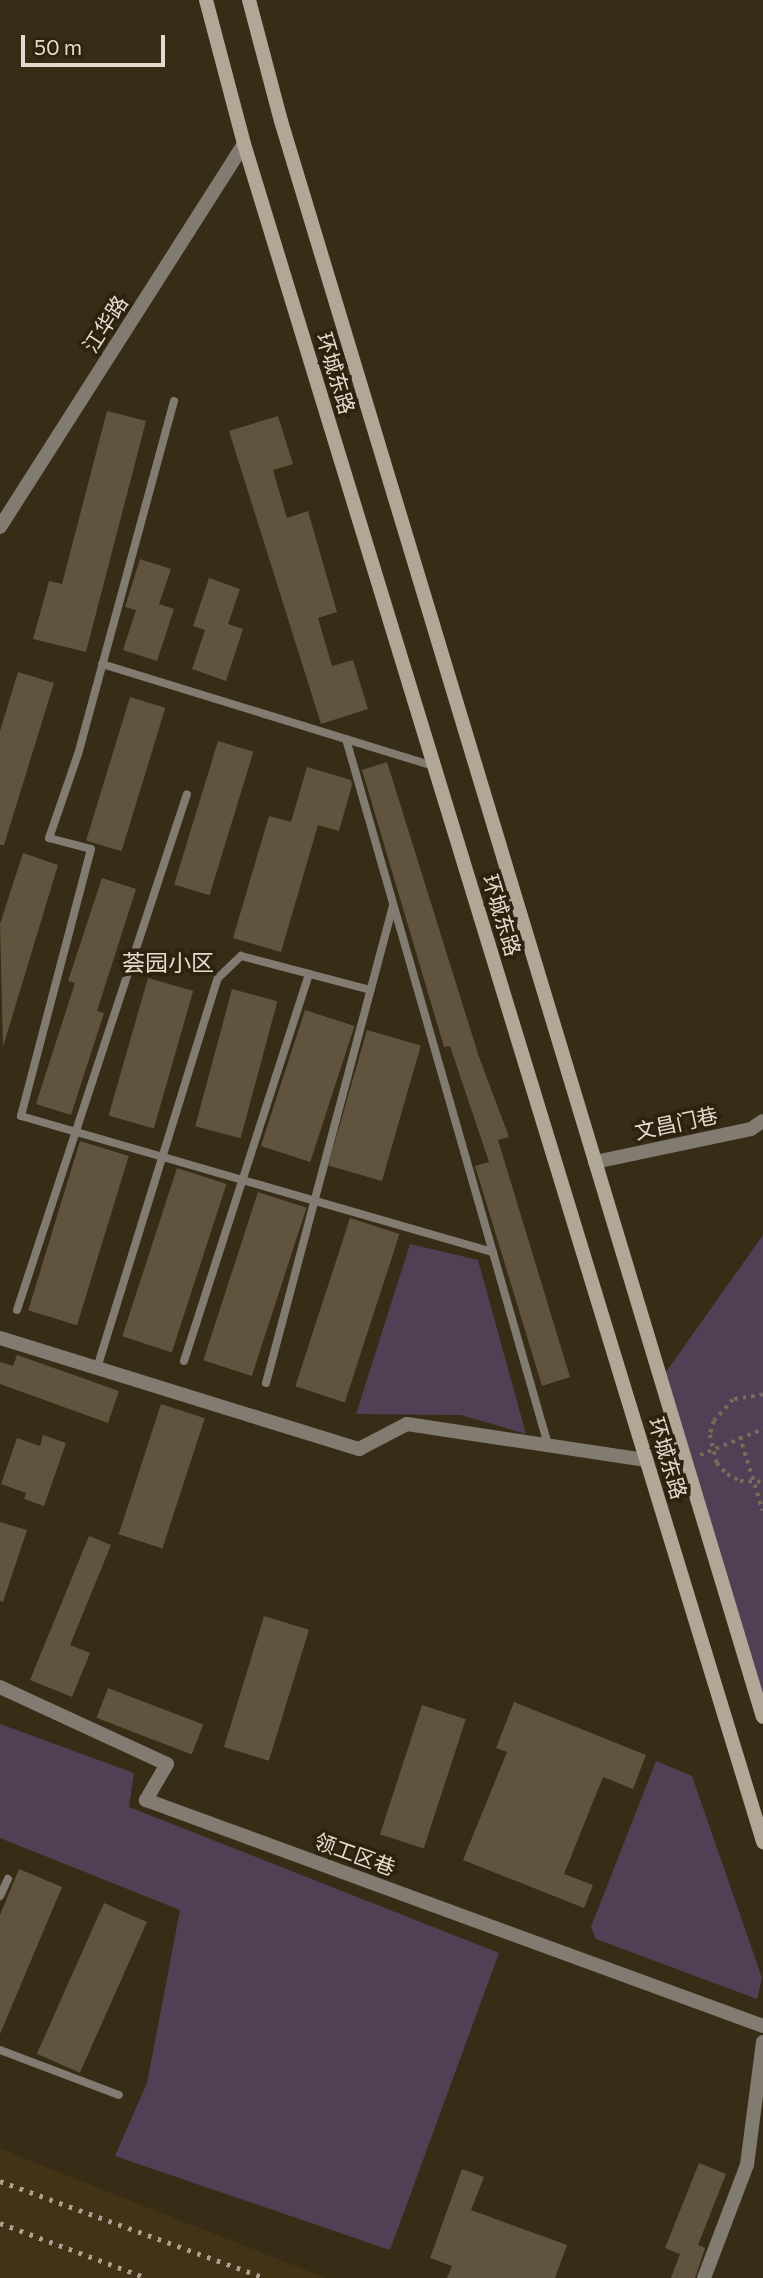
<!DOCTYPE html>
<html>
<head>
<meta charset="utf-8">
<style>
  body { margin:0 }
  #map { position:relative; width:763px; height:2278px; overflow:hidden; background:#372c16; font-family:Commissioner,"Noto Sans SC",sans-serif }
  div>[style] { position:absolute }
  .built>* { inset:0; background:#423317 }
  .green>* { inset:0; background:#504055 }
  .building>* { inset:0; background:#61543e; transform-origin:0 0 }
  .path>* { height:3.5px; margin-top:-1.75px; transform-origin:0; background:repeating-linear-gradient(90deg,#766c5a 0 3.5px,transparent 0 8.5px) }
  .service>* { height:8px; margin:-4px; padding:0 4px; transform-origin:4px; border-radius:4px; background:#817b71 }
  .minor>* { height:14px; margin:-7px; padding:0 7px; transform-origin:7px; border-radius:7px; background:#817b71 }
  .secondary>* { height:14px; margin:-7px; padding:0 7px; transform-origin:7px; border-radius:7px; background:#b1a797 }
  .rail>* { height:5px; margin-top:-2.5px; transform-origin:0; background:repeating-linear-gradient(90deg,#aaa192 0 3.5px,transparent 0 10.5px) }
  span { translate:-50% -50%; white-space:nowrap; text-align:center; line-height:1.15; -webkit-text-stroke:7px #2d220d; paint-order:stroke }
  .street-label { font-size:21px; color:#e3dbcf }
  .neighbourhood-label { font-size:23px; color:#e3dbcf }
  .scale { position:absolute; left:21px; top:35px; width:144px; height:32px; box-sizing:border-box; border:4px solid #e3dbcf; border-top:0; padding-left:9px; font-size:21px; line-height:24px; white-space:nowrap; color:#e3dbcf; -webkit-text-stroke:5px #2d220d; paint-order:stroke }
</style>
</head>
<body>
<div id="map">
  <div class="built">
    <div style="clip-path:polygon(0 2148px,28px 2160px,326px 2278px,0 2278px)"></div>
  </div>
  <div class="green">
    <div style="clip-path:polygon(763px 1235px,763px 1717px,661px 1379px)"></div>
    <div style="clip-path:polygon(410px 1244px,478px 1260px,526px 1434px,461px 1415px,356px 1414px)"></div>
    <div style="clip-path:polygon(0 1724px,134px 1773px,129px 1807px,499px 1953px,390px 2250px,115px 2156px,147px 2083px,180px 1910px,0 1838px)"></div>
    <div style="clip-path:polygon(656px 1761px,692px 1776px,762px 1978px,757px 1999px,596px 1939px,591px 1927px)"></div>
  </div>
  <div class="building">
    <div style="clip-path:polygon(107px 411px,146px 421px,86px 652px,33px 639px,49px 581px,62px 584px)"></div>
    <div style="clip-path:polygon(278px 416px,293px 464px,273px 470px,287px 518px,308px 511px,337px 612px,318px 618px,332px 666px,353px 660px,368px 709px,321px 724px,229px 431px)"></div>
    <div style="clip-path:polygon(140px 559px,171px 569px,159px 604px,174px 609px,157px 661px,123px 650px,136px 610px,125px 607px)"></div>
    <div style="clip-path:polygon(209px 578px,240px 589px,228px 624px,243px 629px,226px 681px,192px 669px,205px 630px,193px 626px)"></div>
    <div style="clip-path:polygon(18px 672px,54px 683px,4px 845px,0 845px,0 731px)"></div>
    <div style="left:130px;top:697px;width:37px;height:150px;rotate:17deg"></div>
    <div style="left:218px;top:741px;width:37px;height:150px;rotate:17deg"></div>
    <div style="clip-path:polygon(387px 762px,479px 1057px,509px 1137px,498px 1140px,570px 1377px,542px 1386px,475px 1166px,489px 1162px,450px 1046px,444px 1047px,362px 770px)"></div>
    <div style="clip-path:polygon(307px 767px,351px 780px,352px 785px,339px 831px,318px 825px,281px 952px,233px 938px,269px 816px,291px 822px)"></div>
    <div style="clip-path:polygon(23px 853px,58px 865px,3px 1047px,0 924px)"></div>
    <div style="clip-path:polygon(102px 878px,136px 889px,97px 1011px,104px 1013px,71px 1115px,36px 1104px,75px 983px,68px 981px)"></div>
    <div style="left:148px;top:978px;width:47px;height:143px;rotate:16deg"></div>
    <div style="left:232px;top:989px;width:47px;height:142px;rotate:15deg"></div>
    <div style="left:305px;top:1010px;width:52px;height:143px;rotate:18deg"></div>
    <div style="left:367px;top:1030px;width:56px;height:141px;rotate:16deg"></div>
    <div style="left:80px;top:1141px;width:51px;height:177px;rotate:17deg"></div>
    <div style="left:177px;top:1168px;width:52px;height:177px;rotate:18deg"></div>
    <div style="left:258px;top:1192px;width:51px;height:177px;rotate:18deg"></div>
    <div style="left:350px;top:1218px;width:52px;height:177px;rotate:18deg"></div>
    <div style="clip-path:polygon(17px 1355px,119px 1391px,108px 1423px,0 1384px,0 1362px,13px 1366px)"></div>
    <div style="left:161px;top:1404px;width:46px;height:137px;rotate:18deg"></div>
    <div style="clip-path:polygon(43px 1435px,66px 1443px,44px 1506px,24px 1499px,26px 1493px,1px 1484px,17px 1438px,40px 1446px)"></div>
    <div style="clip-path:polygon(0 1522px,27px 1530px,3px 1602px,0 1601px)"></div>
    <div style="clip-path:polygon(89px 1536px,111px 1545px,70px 1645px,90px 1653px,72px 1697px,30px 1680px)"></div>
    <div style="left:264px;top:1616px;width:47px;height:137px;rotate:17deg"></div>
    <div style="left:108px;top:1688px;width:102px;height:32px;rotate:21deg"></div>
    <div style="clip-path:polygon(514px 1702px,646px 1755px,633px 1789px,603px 1777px,564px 1874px,593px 1885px,584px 1908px,463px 1860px,507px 1752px,496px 1748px)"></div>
    <div style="left:422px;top:1705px;width:46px;height:136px;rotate:18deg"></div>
    <div style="clip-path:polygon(19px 1869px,62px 1887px,0 2034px,0 1915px)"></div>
    <div style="left:104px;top:1903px;width:47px;height:165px;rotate:24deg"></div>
    <div style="clip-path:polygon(699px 2163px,726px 2174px,698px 2245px,705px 2248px,695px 2278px,671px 2278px,680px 2254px,665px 2248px)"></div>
    <div style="clip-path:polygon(462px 2169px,484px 2177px,471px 2210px,567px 2245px,555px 2278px,447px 2278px,452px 2266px,430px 2258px)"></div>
  </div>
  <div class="path">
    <div style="left:763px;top:1395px;width:30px;rotate:171deg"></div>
    <div style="left:733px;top:1400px;width:28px;rotate:132deg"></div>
    <div style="left:714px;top:1421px;width:15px;rotate:106deg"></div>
    <div style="left:710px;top:1435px;width:29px;rotate:76deg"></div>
    <div style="left:717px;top:1463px;width:15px;rotate:48deg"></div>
    <div style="left:727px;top:1474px;width:15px;rotate:28deg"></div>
    <div style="left:740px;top:1481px;width:23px;rotate:2deg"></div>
    <div style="left:740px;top:1436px;width:78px;rotate:73deg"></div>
    <div style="left:700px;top:1455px;width:68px;rotate:-22.4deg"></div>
  </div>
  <div class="service">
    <div style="left:174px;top:401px;width:366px;rotate:105.2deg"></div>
    <div style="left:78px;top:754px;width:89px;rotate:109deg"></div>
    <div style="left:49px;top:838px;width:43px;rotate:14.7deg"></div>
    <div style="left:91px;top:849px;width:276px;rotate:104.7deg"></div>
    <div style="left:21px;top:1116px;width:491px;rotate:16.1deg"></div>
    <div style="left:102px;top:664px;width:347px;rotate:17.1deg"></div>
    <div style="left:346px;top:739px;width:734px;rotate:74.03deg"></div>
    <div style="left:17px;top:1310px;width:543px;rotate:-71.77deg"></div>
    <div style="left:184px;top:1361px;width:407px;rotate:-72.1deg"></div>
    <div style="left:97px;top:1368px;width:408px;rotate:-72.8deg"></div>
    <div style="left:218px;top:978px;width:32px;rotate:-44deg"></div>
    <div style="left:241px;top:956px;width:134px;rotate:14.7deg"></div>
    <div style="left:266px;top:1383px;width:494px;rotate:-75.1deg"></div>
    <div style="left:0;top:1896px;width:19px;rotate:-65deg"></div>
    <div style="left:0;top:2050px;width:127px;rotate:20.7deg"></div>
  </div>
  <div class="minor">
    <div style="left:0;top:527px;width:454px;rotate:-57.5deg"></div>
    <div style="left:595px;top:1162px;width:159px;rotate:-11.9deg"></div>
    <div style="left:751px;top:1129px;width:14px;rotate:-34deg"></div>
    <div style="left:0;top:1338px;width:376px;rotate:17.2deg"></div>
    <div style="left:359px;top:1449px;width:54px;rotate:-27.5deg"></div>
    <div style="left:407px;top:1424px;width:242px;rotate:8.6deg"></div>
    <div style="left:0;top:1687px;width:184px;rotate:24.8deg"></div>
    <div style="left:167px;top:1764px;width:42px;rotate:120.3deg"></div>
    <div style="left:146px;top:1800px;width:657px;rotate:20.12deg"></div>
    <div style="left:704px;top:2278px;width:121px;rotate:-69.2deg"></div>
    <div style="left:747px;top:2165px;width:124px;rotate:-82.6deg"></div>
  </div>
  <div class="secondary">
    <div style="left:206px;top:0;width:149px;rotate:75.2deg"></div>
    <div style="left:244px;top:144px;width:1776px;rotate:73deg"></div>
    <div style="left:249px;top:0;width:125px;rotate:75.2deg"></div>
    <div style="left:281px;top:121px;width:1667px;rotate:73.2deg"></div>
  </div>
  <div class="rail">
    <div style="left:0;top:2181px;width:282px;rotate:20.1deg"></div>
    <div style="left:0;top:2223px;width:157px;rotate:20.5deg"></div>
  </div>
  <div class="street-label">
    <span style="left:105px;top:324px;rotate:-57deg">江华路</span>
    <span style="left:336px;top:373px;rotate:73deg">环城东路</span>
    <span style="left:502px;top:915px;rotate:73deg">环城东路</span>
    <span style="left:676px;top:1123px;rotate:-12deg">文昌门巷</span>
    <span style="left:668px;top:1458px;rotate:73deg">环城东路</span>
    <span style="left:355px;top:1854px;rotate:20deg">领工区巷</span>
  </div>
  <div class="neighbourhood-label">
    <span style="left:168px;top:962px">荟园小区</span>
  </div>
  <div class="scale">50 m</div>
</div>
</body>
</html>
